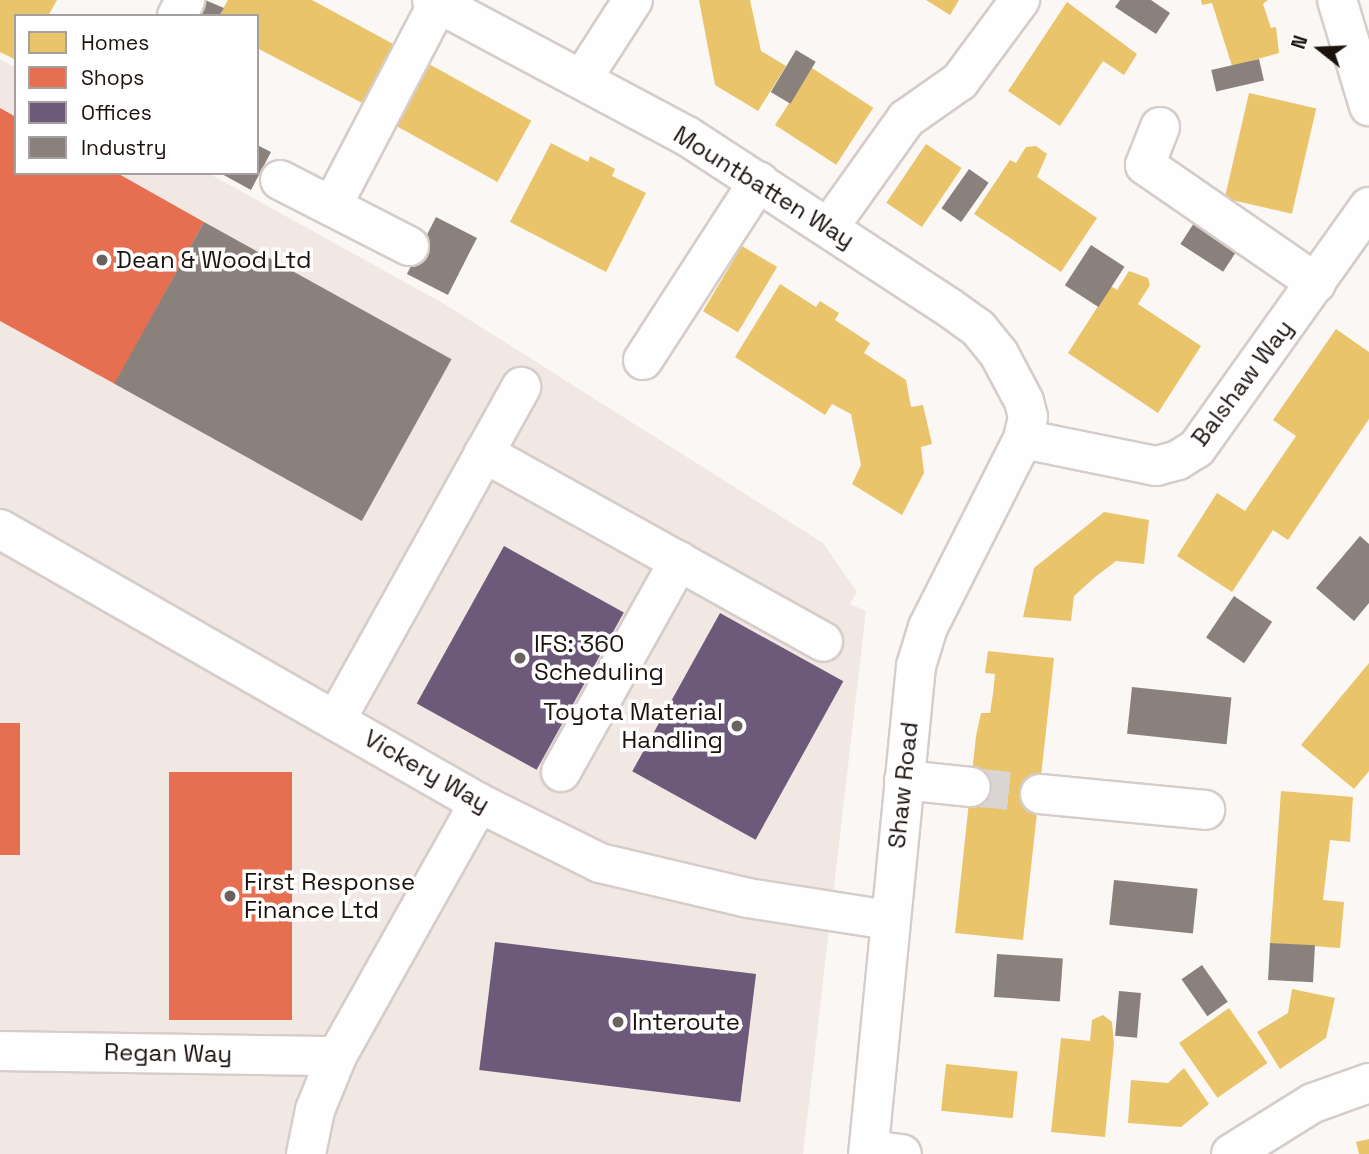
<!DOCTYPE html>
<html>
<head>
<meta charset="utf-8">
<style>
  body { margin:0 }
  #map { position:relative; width:1369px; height:1154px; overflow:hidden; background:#faf7f5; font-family:"Space Grotesk",sans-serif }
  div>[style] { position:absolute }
  .built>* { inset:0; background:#f1e7e3 }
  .homes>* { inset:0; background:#e9c46a; transform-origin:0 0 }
  .shops>* { inset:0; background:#e76f51; transform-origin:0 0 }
  .offices>* { inset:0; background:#6d597a; transform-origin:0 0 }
  .industry>* { inset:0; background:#8a817c; transform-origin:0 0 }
  .minor-tunnel>* { height:38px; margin-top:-19px; transform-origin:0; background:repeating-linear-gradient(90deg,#d9d5d2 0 38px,transparent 0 57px) }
  .roads { filter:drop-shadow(2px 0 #d5cdca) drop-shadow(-2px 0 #d5cdca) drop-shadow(0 2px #d5cdca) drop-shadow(0 -2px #d5cdca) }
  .minor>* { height:38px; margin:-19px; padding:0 19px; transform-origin:19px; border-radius:19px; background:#fefefe }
  .dots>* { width:19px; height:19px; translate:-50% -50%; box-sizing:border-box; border:4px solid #fff; border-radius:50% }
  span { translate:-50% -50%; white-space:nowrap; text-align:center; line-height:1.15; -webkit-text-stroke:7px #fff; paint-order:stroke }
  .street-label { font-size:24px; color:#1c120e }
  .poi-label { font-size:24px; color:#1c120e }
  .left { translate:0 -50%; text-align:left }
  .right { translate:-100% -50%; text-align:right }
  .legend { position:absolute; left:14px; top:14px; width:245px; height:161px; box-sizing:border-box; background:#fff; border:2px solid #a4a09f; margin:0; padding:9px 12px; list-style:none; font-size:21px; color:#1c120e }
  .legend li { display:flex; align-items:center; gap:14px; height:35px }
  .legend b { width:35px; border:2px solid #a4a09f }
  .north { position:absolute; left:1285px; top:14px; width:70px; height:70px; -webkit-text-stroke:5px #fff; paint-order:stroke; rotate:288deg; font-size:19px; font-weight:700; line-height:28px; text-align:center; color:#1c120e }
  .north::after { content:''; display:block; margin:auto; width:24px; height:32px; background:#1c120e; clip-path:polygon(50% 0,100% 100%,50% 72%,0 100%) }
</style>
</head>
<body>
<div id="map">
  <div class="built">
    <div style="clip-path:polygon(0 59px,16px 68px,16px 173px,208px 173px,446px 305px,823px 543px,857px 592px,850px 604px,866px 611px,803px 1154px,0 1154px)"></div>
  </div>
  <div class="homes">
    <div style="clip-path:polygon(0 0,57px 0,48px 16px,16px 16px,16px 60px,0 52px)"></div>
    <div style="clip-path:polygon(228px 0,312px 0,395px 45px,364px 104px,257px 48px,257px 16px,219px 16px)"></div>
    <div style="clip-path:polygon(699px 0,750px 0,761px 51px,786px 66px,758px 111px,715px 85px)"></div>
    <div style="clip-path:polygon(926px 0,959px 0,950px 15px)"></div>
    <div style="clip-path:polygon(1201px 0,1268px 0,1263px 4px,1271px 28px,1276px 27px,1279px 53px,1232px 66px,1212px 3px,1202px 5px)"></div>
    <div style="clip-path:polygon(1067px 2px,1137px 54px,1124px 75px,1103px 61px,1060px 126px,1008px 91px)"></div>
    <div style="left:429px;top:64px;width:117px;height:70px;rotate:29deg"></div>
    <div style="left:812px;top:68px;width:73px;height:68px;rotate:33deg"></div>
    <div style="left:1249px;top:93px;width:69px;height:108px;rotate:13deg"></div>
    <div style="clip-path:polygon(551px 143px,588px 162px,590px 156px,602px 162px,615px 169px,612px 176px,646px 193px,606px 272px,510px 222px)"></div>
    <div style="left:926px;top:144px;width:43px;height:71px;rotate:34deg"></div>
    <div style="clip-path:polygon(1036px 146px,1047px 154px,1037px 177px,1097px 218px,1061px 272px,974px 214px,1010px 160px,1016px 163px,1026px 147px)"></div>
    <div style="left:742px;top:246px;width:41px;height:76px;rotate:31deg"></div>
    <div style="clip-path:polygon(1129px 271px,1148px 278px,1150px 285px,1138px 304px,1201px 346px,1158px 413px,1068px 353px,1111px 286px,1117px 290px)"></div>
    <div style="clip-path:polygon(780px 284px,816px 307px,820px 301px,839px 313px,835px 320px,870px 343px,864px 353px,906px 380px,911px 407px,923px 405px,932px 444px,921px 447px,924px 473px,902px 515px,852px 484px,861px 465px,851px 414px,832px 404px,825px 415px,735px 357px)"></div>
    <div style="clip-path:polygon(1336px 329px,1369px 352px,1369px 419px,1288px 540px,1273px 530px,1232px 592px,1177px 556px,1217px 493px,1245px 511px,1296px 436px,1273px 420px)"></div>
    <div style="clip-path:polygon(1104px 512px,1149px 520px,1144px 564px,1116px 561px,1095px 577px,1074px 596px,1071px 621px,1023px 617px,1034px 568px)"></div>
    <div style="clip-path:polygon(988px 651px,1054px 658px,1023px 940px,955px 933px,976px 736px,981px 713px,990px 713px,993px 694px,995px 674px,985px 673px)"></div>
    <div style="clip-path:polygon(1369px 663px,1369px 771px,1354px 789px,1301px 745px)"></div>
    <div style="clip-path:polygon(1281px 791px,1353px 797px,1350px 842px,1330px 840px,1323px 900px,1344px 902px,1340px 948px,1270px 943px)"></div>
    <div style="clip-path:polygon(1292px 989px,1335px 998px,1326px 1038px,1280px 1069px,1257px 1032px,1288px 1013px)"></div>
    <div style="left:1229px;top:1008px;width:67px;height:61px;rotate:55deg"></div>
    <div style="clip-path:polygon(1103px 1015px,1112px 1022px,1114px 1043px,1105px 1137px,1051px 1132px,1061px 1038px,1090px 1041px,1092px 1020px)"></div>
    <div style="left:946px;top:1064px;width:72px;height:47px;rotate:6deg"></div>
    <div style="clip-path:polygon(1184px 1068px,1209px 1104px,1181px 1127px,1128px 1123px,1131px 1080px,1168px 1083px)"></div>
    <div style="clip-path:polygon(1369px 1139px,1369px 1154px,1359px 1154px,1356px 1142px)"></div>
  </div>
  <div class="shops">
    <div style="clip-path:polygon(0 108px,16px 117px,16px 173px,117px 173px,204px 222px,115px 384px,0 321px)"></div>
    <div style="left:0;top:723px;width:20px;height:132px"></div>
    <div style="left:292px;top:772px;width:248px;height:123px;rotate:90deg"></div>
  </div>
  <div class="offices">
    <div style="left:504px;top:546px;width:137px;height:180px;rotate:29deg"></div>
    <div style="left:720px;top:613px;width:141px;height:181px;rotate:29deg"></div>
    <div style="left:495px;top:942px;width:263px;height:129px;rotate:7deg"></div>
  </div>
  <div class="industry">
    <div style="clip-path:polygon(205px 0,224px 8px,219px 16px,196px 16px)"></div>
    <div style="clip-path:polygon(1120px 0,1151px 0,1170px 13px,1156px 34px,1115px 7px)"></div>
    <div style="left:796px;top:50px;width:23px;height:49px;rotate:31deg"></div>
    <div style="left:1259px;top:59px;width:22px;height:49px;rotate:77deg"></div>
    <div style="clip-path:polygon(257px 145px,271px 152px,251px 190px,220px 173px,257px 173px)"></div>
    <div style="left:969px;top:169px;width:24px;height:48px;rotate:35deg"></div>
    <div style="left:436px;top:217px;width:46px;height:64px;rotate:27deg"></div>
    <div style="left:204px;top:222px;width:283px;height:185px;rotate:29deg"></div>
    <div style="left:1194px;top:223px;width:51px;height:25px;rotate:33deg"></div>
    <div style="left:1091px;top:245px;width:40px;height:48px;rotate:33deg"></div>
    <div style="clip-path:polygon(1360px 536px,1369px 544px,1369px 603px,1354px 621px,1316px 588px)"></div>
    <div style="left:1234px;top:596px;width:46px;height:50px;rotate:34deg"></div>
    <div style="left:1132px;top:687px;width:100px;height:47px;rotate:6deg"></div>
    <div style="left:1114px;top:880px;width:84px;height:45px;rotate:6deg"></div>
    <div style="left:1270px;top:943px;width:45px;height:37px;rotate:3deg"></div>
    <div style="left:997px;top:954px;width:66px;height:43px;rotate:4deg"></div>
    <div style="left:1202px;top:965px;width:45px;height:25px;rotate:55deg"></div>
    <div style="left:1119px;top:991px;width:22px;height:45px;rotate:5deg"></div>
  </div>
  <div class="minor-tunnel">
    <div style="left:971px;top:787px;width:69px;rotate:5.8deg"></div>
  </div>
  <div class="roads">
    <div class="minor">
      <div style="left:432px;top:0;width:289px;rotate:28.1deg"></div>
      <div style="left:687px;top:136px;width:314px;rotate:33.2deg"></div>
      <div style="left:950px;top:308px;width:34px;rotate:36deg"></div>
      <div style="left:978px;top:328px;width:33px;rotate:51deg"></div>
      <div style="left:999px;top:354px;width:53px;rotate:62deg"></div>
      <div style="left:1024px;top:401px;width:16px;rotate:76deg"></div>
      <div style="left:1028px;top:417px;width:23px;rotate:103deg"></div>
      <div style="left:1023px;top:439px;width:211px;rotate:116.8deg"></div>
      <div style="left:928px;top:627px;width:41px;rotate:107.1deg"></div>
      <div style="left:916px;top:666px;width:490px;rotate:95.6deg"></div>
      <div style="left:1337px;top:0;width:111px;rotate:73.2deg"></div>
      <div style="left:177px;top:16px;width:18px;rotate:-63deg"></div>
      <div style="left:582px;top:79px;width:94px;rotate:-57.2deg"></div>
      <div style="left:1160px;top:127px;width:41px;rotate:111.5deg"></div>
      <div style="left:1145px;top:165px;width:208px;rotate:34.6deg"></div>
      <div style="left:280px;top:180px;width:145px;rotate:27.1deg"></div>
      <div style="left:332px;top:206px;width:229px;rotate:-62.4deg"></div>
      <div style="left:829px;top:227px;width:133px;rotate:-54.5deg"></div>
      <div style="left:906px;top:119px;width:66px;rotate:-35.1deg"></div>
      <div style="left:960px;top:81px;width:101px;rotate:-53.5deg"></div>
      <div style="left:643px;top:360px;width:213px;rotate:-57.1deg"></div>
      <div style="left:1023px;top:439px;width:136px;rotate:11.5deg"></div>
      <div style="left:1156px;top:466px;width:23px;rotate:-15deg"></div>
      <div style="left:1178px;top:460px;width:22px;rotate:-32deg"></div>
      <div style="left:1197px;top:448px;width:296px;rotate:-54.5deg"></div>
      <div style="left:484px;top:453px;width:388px;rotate:29.1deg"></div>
      <div style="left:0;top:529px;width:552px;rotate:29.77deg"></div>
      <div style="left:479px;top:803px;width:135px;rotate:26.4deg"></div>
      <div style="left:600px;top:863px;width:152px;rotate:13.3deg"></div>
      <div style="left:748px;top:898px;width:142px;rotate:8.9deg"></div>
      <div style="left:337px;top:718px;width:379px;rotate:-60.9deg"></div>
      <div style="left:561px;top:772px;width:242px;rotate:-60.8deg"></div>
      <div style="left:904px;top:780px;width:67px;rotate:6deg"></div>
      <div style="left:1040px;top:794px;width:166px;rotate:5.5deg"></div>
      <div style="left:0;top:1051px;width:337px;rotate:0.9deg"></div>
      <div style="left:869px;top:1150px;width:33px;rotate:7deg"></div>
      <div style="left:306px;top:1154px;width:45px;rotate:-78.4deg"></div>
      <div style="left:315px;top:1110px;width:58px;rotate:-67.8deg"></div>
      <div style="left:337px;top:1056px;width:290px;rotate:-60.7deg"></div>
      <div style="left:1231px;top:1154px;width:97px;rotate:-31.9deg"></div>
      <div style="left:1313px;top:1103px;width:59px;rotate:-19.7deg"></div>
    </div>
  </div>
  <div class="dots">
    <div style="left:102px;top:260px;background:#6a625f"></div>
    <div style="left:520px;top:658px;background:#6a625f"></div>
    <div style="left:737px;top:726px;background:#6a625f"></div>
    <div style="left:230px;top:896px;background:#6a625f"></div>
    <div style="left:618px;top:1022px;background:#6a625f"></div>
  </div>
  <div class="street-label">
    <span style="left:764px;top:187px;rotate:32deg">Mountbatten Way</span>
    <span style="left:1242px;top:383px;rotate:-53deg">Balshaw Way</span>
    <span style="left:427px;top:771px;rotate:30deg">Vickery Way</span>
    <span style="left:903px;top:785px;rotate:-84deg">Shaw Road</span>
    <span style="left:168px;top:1053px;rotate:1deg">Regan Way</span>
  </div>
  <div class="poi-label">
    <span class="left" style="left:116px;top:260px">Dean &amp; Wood Ltd</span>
    <span class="left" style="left:534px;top:658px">IFS: 360<br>Scheduling</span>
    <span class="right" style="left:723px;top:726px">Toyota Material<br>Handling</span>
    <span class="left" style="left:244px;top:896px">First Response<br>Finance Ltd</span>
    <span class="left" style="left:632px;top:1022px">Interoute</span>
  </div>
  <ul class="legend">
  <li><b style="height:19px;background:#e9c46a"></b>Homes</li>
  <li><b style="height:19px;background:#e76f51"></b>Shops</li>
  <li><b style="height:19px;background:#6d597a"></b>Offices</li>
  <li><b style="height:19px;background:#8a817c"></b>Industry</li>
  </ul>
  <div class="north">N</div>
</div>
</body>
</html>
